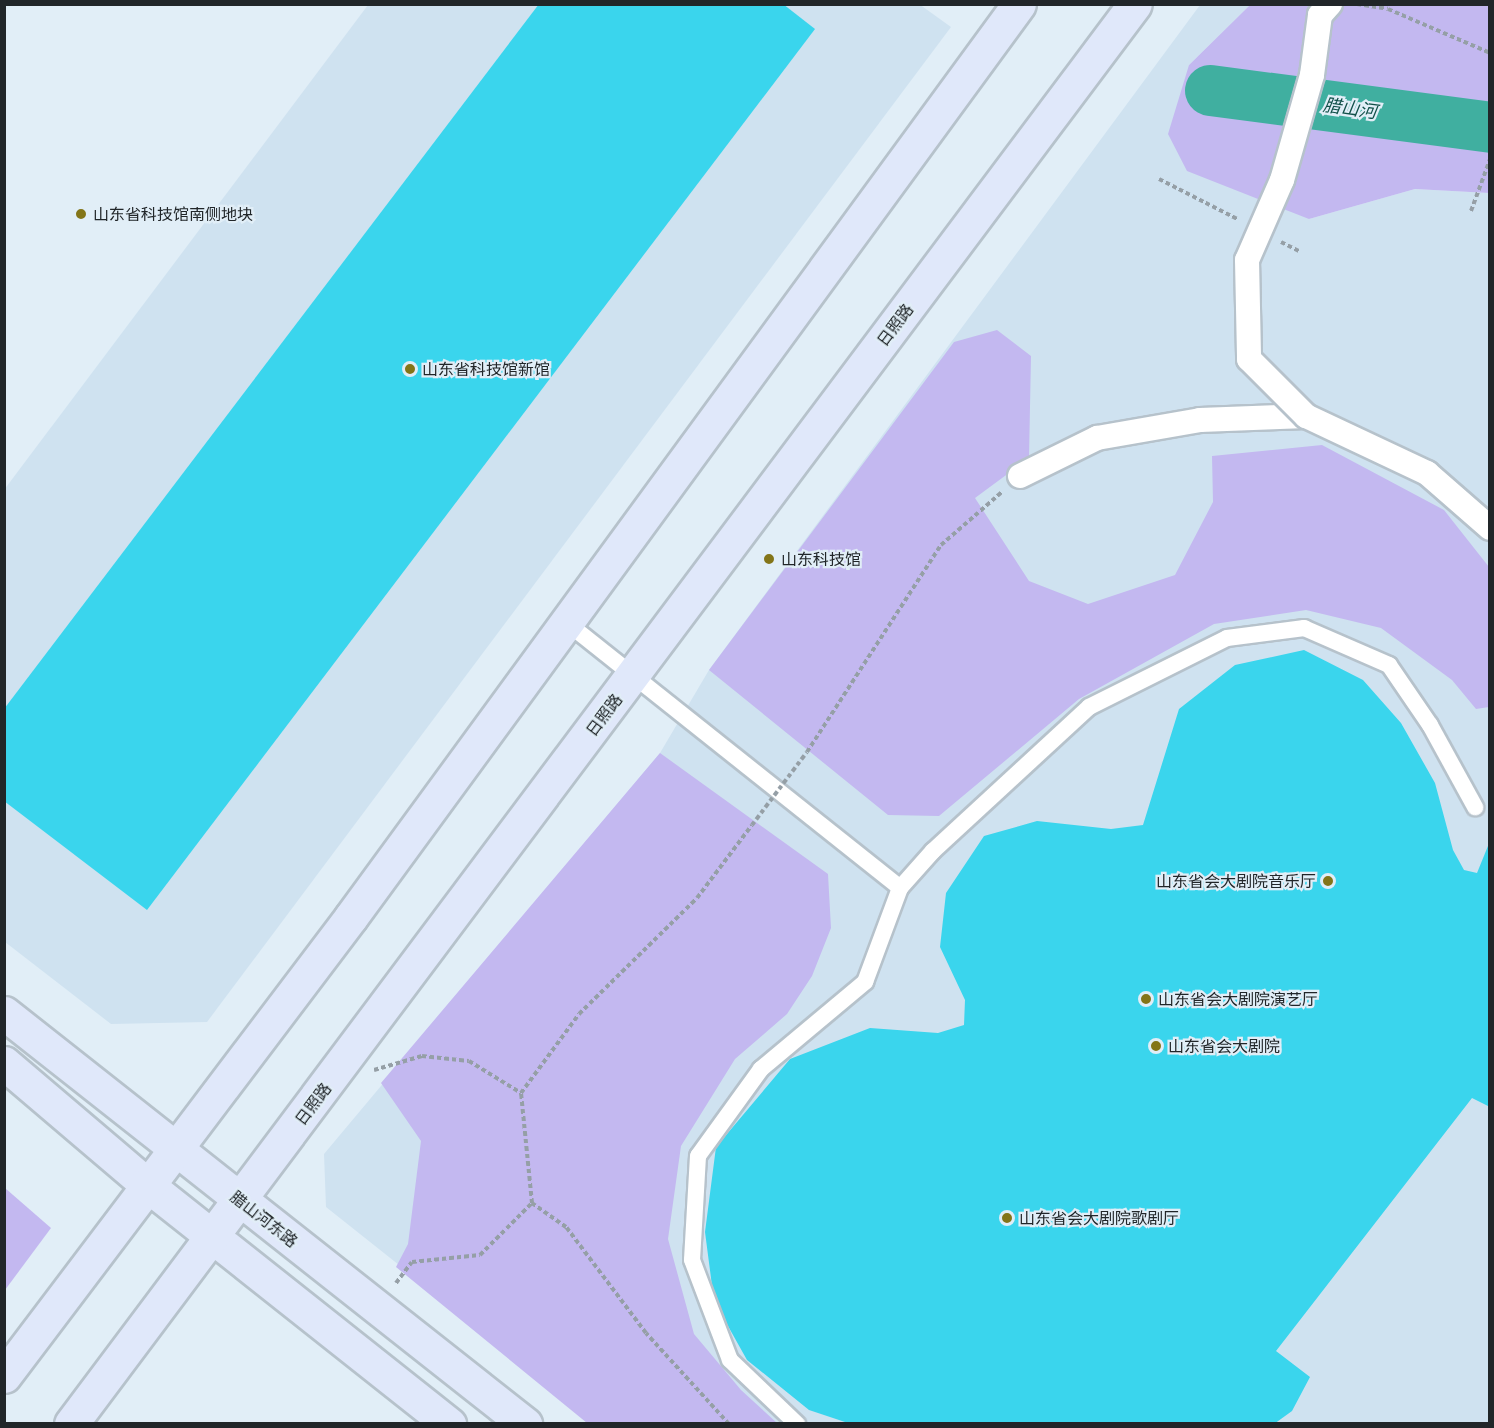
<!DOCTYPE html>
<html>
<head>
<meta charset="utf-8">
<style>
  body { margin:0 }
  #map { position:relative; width:1494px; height:1428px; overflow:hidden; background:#e1eef7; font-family:"Open Sans","Noto Sans SC",sans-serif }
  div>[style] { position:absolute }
  .built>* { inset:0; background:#cfe2f0 }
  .green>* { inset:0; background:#c3b8f0 }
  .river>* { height:51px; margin:-25.5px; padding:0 25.5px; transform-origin:25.5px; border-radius:25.5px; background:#40afa0 }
  .building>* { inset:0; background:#3ad5ed }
  .path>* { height:4px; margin-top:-2px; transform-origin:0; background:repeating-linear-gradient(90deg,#959fa6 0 4.5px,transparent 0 7.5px) }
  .roads { filter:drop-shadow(2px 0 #b6c2cb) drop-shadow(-2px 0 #b6c2cb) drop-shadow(0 2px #b6c2cb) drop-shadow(0 -2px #b6c2cb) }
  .service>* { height:16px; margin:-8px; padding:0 8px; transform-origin:8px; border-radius:8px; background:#fff }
  .pedestrian>* { height:24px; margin:-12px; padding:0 12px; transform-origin:12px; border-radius:12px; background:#fff }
  .secondary>* { height:33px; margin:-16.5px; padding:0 16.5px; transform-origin:16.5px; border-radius:16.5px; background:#e0e8fa }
  .path-bridge>* { height:4px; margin-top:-2px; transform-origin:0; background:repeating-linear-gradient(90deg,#959fa6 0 4.5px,transparent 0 7.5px) }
  .bridges { filter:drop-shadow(2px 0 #b6c2cb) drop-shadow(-2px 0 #b6c2cb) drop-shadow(0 2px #b6c2cb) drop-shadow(0 -2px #b6c2cb) }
  .pedestrian-bridge>* { height:24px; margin:-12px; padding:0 12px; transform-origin:12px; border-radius:12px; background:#fff }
  .dots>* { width:16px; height:16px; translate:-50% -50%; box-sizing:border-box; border:3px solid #e1eef7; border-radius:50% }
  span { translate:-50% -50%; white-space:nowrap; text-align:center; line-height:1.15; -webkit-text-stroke:4.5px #e1eef7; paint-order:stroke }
  .poi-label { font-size:16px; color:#212629 }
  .left { translate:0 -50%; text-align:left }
  .right { translate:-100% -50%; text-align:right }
  .street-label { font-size:16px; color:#212629 }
  .water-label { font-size:18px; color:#115049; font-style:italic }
  .frame { position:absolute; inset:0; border:6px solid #212629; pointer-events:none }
</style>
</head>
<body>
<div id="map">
  <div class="built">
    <div style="clip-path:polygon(919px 4px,951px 27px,207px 1022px,111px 1024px,5px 942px,4px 490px,368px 5px)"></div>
    <div style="clip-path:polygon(1200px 5px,1250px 5px,1189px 65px,1309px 219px,1415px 189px,1489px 193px,1489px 1423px,598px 1423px,326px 1207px,324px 1154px,660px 753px,709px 670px)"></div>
  </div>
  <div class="green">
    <div style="clip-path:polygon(1250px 5px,1489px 5px,1489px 193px,1415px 189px,1309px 219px,1187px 171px,1168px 134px,1189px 65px)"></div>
    <div style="clip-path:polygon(997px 330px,1031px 356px,1029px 458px,975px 498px,1029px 581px,1088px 604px,1175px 575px,1213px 502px,1212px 456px,1322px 445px,1444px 510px,1489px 567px,1489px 707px,1476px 709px,1452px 680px,1381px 628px,1306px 610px,1214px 624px,1079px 699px,939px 816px,888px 815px,709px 670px,954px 342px)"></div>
    <div style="clip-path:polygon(660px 753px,828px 874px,831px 928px,812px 976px,787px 1014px,735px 1059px,681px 1146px,668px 1239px,694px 1334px,741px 1390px,777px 1423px,587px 1423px,396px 1267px,408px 1244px,421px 1141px,381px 1083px)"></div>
    <div style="clip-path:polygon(5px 1188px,51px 1228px,5px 1290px)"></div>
  </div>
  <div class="river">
    <div style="left:1210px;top:90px;width:282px;rotate:7.5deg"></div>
  </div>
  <div class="building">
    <div style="clip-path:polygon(539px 4px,783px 4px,815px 29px,147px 910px,4px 801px,4px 709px)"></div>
    <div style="clip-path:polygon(1304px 650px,1363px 680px,1401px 723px,1435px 783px,1453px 850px,1464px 870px,1477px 873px,1490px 841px,1490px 1107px,1472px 1098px,1276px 1351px,1310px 1377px,1292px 1411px,1274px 1424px,851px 1424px,809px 1410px,747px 1360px,714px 1301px,705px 1232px,716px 1147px,790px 1059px,870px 1028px,938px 1033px,964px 1025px,965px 1000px,940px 947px,946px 893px,984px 836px,1037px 821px,1111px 829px,1143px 825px,1179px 709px,1235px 665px)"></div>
  </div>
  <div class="path">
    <div style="left:1357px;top:4px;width:31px;rotate:9deg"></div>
    <div style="left:1388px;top:9px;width:111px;rotate:23.3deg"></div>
    <div style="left:1159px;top:179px;width:88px;rotate:27.1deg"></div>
    <div style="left:1471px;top:211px;width:55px;rotate:-69.9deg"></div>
    <div style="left:1281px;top:242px;width:20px;rotate:27deg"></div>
    <div style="left:807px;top:752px;width:247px;rotate:-57.1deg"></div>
    <div style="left:941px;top:545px;width:81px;rotate:-41deg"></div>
    <div style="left:374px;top:1070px;width:50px;rotate:-16.3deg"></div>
    <div style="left:422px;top:1056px;width:47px;rotate:6.1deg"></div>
    <div style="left:469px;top:1061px;width:61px;rotate:31.6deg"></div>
    <div style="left:396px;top:1283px;width:26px;rotate:-53deg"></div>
    <div style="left:412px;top:1262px;width:68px;rotate:-5.9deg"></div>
    <div style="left:480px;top:1255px;width:74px;rotate:-45deg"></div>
    <div style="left:729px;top:1424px;width:123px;rotate:-132.4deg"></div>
    <div style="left:646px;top:1333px;width:133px;rotate:-127deg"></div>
    <div style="left:566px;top:1227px;width:42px;rotate:-144.8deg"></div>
    <div style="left:532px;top:1203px;width:111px;rotate:-95.7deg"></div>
    <div style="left:521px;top:1093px;width:98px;rotate:-53.7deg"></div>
    <div style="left:579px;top:1014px;width:165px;rotate:-44.5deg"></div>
    <div style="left:697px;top:898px;width:91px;rotate:-53deg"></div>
  </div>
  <div class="roads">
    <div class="service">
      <div style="left:566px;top:622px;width:427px;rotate:38.5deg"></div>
      <div style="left:900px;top:888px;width:100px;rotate:110.4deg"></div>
      <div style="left:865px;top:982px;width:136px;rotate:140.1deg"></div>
      <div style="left:761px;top:1069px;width:107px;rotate:125.9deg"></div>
      <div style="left:698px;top:1156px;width:104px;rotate:93.3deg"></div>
      <div style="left:692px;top:1260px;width:107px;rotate:69.2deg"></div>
      <div style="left:730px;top:1360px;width:93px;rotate:43.7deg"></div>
      <div style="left:900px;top:888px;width:50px;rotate:-48.3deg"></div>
      <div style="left:933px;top:851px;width:212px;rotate:-42.7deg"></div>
      <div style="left:1089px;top:707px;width:154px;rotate:-26.6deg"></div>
      <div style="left:1227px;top:638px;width:78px;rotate:-7.4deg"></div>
      <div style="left:1304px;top:628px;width:93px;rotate:23.5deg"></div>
      <div style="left:1389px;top:665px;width:73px;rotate:55.7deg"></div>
      <div style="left:1430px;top:725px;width:94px;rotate:61.2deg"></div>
    </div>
    <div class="pedestrian">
      <div style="left:1020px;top:476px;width:86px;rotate:-26.3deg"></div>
      <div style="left:1097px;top:438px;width:105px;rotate:-9.9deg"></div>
      <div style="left:1200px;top:420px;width:106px;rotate:-2.2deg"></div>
    </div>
    <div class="secondary">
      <div style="left:4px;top:1013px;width:664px;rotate:38.27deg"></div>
      <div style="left:4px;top:1063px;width:187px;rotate:40.4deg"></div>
      <div style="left:146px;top:1184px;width:387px;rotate:38.4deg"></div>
      <div style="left:4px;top:1376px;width:575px;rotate:-52.91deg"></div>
      <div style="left:351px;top:917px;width:1131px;rotate:-53.81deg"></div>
      <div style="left:71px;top:1424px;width:1774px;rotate:-53.16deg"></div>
    </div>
  </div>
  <div class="path-bridge">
    <div style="left:752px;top:825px;width:91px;rotate:-53deg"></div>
  </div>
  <div class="bridges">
    <div class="pedestrian-bridge">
      <div style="left:1330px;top:4px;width:15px;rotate:132deg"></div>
      <div style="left:1320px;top:15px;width:61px;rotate:97.6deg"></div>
      <div style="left:1312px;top:75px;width:109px;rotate:105.9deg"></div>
      <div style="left:1282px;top:180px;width:87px;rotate:113.6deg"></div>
      <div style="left:1247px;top:260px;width:99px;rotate:88.8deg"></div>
      <div style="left:1249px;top:359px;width:81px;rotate:45deg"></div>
      <div style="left:1306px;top:416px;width:134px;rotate:25.2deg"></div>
      <div style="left:1427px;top:473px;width:84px;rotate:41.1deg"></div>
    </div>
  </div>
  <div class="dots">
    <div style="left:81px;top:214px;background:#837518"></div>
    <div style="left:410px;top:369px;background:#837518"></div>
    <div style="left:769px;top:559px;background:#837518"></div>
    <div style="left:1328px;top:881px;background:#837518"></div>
    <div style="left:1146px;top:999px;background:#837518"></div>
    <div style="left:1156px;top:1046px;background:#837518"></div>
    <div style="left:1007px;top:1218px;background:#837518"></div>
  </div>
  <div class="poi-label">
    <span class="left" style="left:93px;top:214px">山东省科技馆南侧地块</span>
    <span class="left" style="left:422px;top:369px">山东省科技馆新馆</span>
    <span class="left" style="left:781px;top:559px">山东科技馆</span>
    <span class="right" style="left:1316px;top:881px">山东省会大剧院音乐厅</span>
    <span class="left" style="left:1158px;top:999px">山东省会大剧院演艺厅</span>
    <span class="left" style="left:1168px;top:1046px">山东省会大剧院</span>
    <span class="left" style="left:1019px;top:1218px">山东省会大剧院歌剧厅</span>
  </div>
  <div class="street-label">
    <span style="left:895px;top:325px;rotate:-53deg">日照路</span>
    <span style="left:604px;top:715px;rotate:-53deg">日照路</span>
    <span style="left:313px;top:1104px;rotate:-53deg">日照路</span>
    <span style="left:264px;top:1219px;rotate:38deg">腊山河东路</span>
  </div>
  <div class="water-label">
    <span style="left:1350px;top:108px;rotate:8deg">腊山河</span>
  </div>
  <div class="frame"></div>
</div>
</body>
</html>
